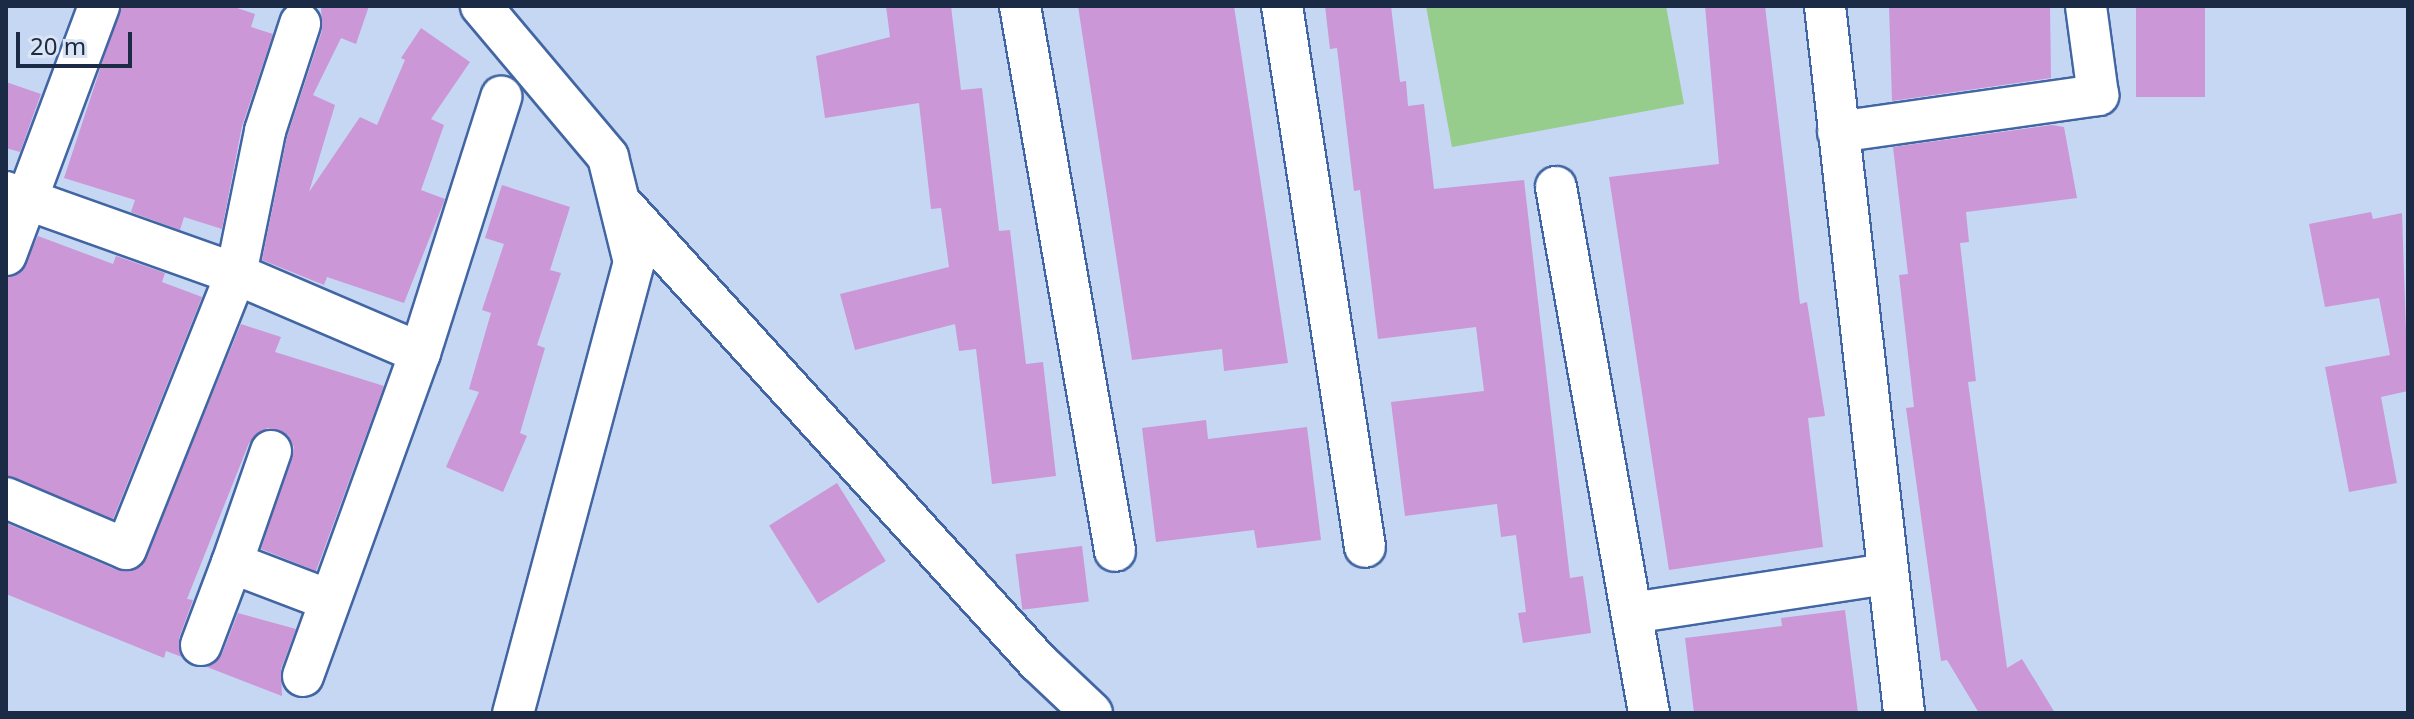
<!DOCTYPE html>
<html>
<head>
<meta charset="utf-8">
<style>
  body { margin:0 }
  #map { position:relative; width:2414px; height:719px; overflow:hidden; background:#c6d7f3; font-family:"Noto Sans",sans-serif }
  div>[style] { position:absolute }
  .green>* { inset:0; background:#96cc8c }
  .building>* { inset:0; background:#cb97d6; transform-origin:0 0 }
  .roads { filter:drop-shadow(2px 0 #4266a3) drop-shadow(-2px 0 #4266a3) drop-shadow(0 2px #4266a3) drop-shadow(0 -2px #4266a3) }
  .minor>* { height:40px; margin:-20px; padding:0 20px; transform-origin:20px; border-radius:20px; background:#fff }
  span { translate:-50% -50%; white-space:nowrap; text-align:center; line-height:1.15; -webkit-text-stroke:7px #dbe4f2; paint-order:stroke }
  .frame { position:absolute; inset:0; border:8px solid #1b2a45; pointer-events:none }
  .scale { position:absolute; left:16px; top:32px; width:116px; height:36px; box-sizing:border-box; border:4px solid #1b2a45; border-top:0; padding-left:10px; font-size:24px; line-height:28px; white-space:nowrap; color:#1b2a45; -webkit-text-stroke:6px #dbe4f2; paint-order:stroke }
</style>
</head>
<body>
<div id="map">
  <div class="green">
    <div style="clip-path:polygon(1426px 6px,1666px 6px,1684px 104px,1452px 147px)"></div>
  </div>
  <div class="building">
    <div style="clip-path:polygon(121px 6px,231px 6px,255px 14px,251px 27px,273px 34px,242px 126px,222px 229px,184px 217px,180px 230px,131px 212px,135px 200px,64px 178px)"></div>
    <div style="clip-path:polygon(321px 6px,369px 6px,356px 44px,341px 38px,313px 95px,335px 105px,309px 192px,360px 117px,377px 125px,405px 60px,401px 58px,421px 28px,470px 62px,431px 119px,444px 125px,421px 190px,445px 199px,404px 303px,327px 277px,324px 285px,262px 260px,287px 137px,322px 31px)"></div>
    <div style="clip-path:polygon(886px 6px,951px 6px,961px 90px,982px 88px,999px 231px,1010px 230px,1026px 364px,1043px 362px,1056px 476px,992px 484px,976px 349px,959px 351px,955px 324px,855px 350px,840px 294px,949px 267px,941px 208px,931px 209px,919px 103px,825px 118px,816px 56px,890px 37px)"></div>
    <div style="clip-path:polygon(1078px 6px,1234px 6px,1288px 363px,1224px 371px,1222px 349px,1132px 360px)"></div>
    <div style="clip-path:polygon(1325px 6px,1391px 6px,1400px 82px,1406px 81px,1408px 106px,1424px 104px,1434px 189px,1524px 180px,1570px 578px,1583px 576px,1591px 633px,1523px 643px,1518px 613px,1526px 612px,1516px 535px,1501px 537px,1497px 504px,1405px 516px,1391px 402px,1484px 391px,1476px 327px,1378px 339px,1360px 190px,1354px 191px,1337px 48px,1330px 49px)"></div>
    <div style="clip-path:polygon(1705px 6px,1765px 6px,1800px 304px,1807px 302px,1825px 416px,1808px 418px,1823px 547px,1669px 570px,1609px 177px,1719px 164px)"></div>
    <div style="clip-path:polygon(1889px 6px,2050px 6px,2051px 78px,1892px 101px)"></div>
    <div style="left:2136px;top:6px;width:69px;height:91px"></div>
    <div style="clip-path:polygon(6px 82px,41px 94px,20px 152px,6px 148px)"></div>
    <div style="clip-path:polygon(2052px 125px,2064px 127px,2077px 198px,1966px 212px,1969px 242px,1960px 243px,1976px 381px,1968px 382px,2007px 668px,2022px 659px,2055px 713px,1979px 713px,1947px 660px,1941px 661px,1906px 408px,1914px 407px,1899px 275px,1908px 274px,1893px 147px)"></div>
    <div style="clip-path:polygon(502px 185px,570px 207px,550px 270px,561px 273px,537px 345px,545px 348px,520px 433px,527px 436px,503px 492px,446px 467px,479px 392px,469px 389px,491px 313px,482px 310px,504px 244px,485px 238px)"></div>
    <div style="clip-path:polygon(2371px 212px,2373px 219px,2402px 213px,2408px 391px,2381px 397px,2397px 483px,2349px 492px,2325px 367px,2390px 355px,2379px 298px,2325px 307px,2309px 224px)"></div>
    <div style="clip-path:polygon(38px 236px,113px 264px,116px 256px,165px 273px,162px 282px,202px 297px,113px 519px,6px 475px,6px 277px,21px 272px)"></div>
    <div style="clip-path:polygon(241px 324px,281px 337px,275px 352px,384px 386px,316px 571px,261px 549px,294px 447px,288px 435px,267px 428px,249px 443px,187px 599px,193px 600px,179px 638px,182px 657px,166px 651px,164px 658px,6px 594px,6px 523px,117px 570px,141px 567px)"></div>
    <div style="clip-path:polygon(1206px 420px,1208px 439px,1307px 427px,1321px 540px,1257px 548px,1254px 530px,1156px 542px,1142px 428px)"></div>
    <div style="left:837px;top:483px;width:92px;height:80px;rotate:58deg"></div>
    <div style="left:1082px;top:546px;width:56px;height:67px;rotate:83deg"></div>
    <div style="clip-path:polygon(1845px 610px,1858px 713px,1694px 713px,1685px 638px,1782px 626px,1781px 618px)"></div>
    <div style="clip-path:polygon(238px 613px,296px 629px,281px 669px,282px 696px,207px 667px,222px 654px)"></div>
  </div>
  <div class="roads">
    <div class="minor">
      <div style="left:481px;top:6px;width:197px;rotate:49.9deg"></div>
      <div style="left:608px;top:157px;width:108px;rotate:76.1deg"></div>
      <div style="left:634px;top:262px;width:467px;rotate:105deg"></div>
      <div style="left:1020px;top:6px;width:553px;rotate:80.11deg"></div>
      <div style="left:1282px;top:6px;width:547px;rotate:81.28deg"></div>
      <div style="left:1825px;top:6px;width:711px;rotate:83.62deg"></div>
      <div style="left:1838px;top:132px;width:263px;rotate:-8.1deg"></div>
      <div style="left:2098px;top:95px;width:90px;rotate:-97.7deg"></div>
      <div style="left:1556px;top:187px;width:534px;rotate:79.97deg"></div>
      <div style="left:6px;top:192px;width:244px;rotate:19.6deg"></div>
      <div style="left:236px;top:274px;width:200px;rotate:23.2deg"></div>
      <div style="left:420px;top:353px;width:269px;rotate:-72.4deg"></div>
      <div style="left:620px;top:202px;width:622px;rotate:47.74deg"></div>
      <div style="left:1038px;top:662px;width:74px;rotate:43.4deg"></div>
      <div style="left:6px;top:255px;width:266px;rotate:-69.5deg"></div>
      <div style="left:271px;top:451px;width:119px;rotate:109.2deg"></div>
      <div style="left:232px;top:563px;width:104px;rotate:20.9deg"></div>
      <div style="left:6px;top:498px;width:130px;rotate:23deg"></div>
      <div style="left:126px;top:549px;width:296px;rotate:-68.2deg"></div>
      <div style="left:236px;top:274px;width:146px;rotate:-78.5deg"></div>
      <div style="left:265px;top:131px;width:113px;rotate:-71.9deg"></div>
      <div style="left:1632px;top:613px;width:257px;rotate:-8.7deg"></div>
      <div style="left:201px;top:645px;width:88px;rotate:-69.3deg"></div>
      <div style="left:303px;top:676px;width:344px;rotate:-70.1deg"></div>
    </div>
  </div>
  <div class="frame"></div>
  <div class="scale">20 m</div>
</div>
</body>
</html>
